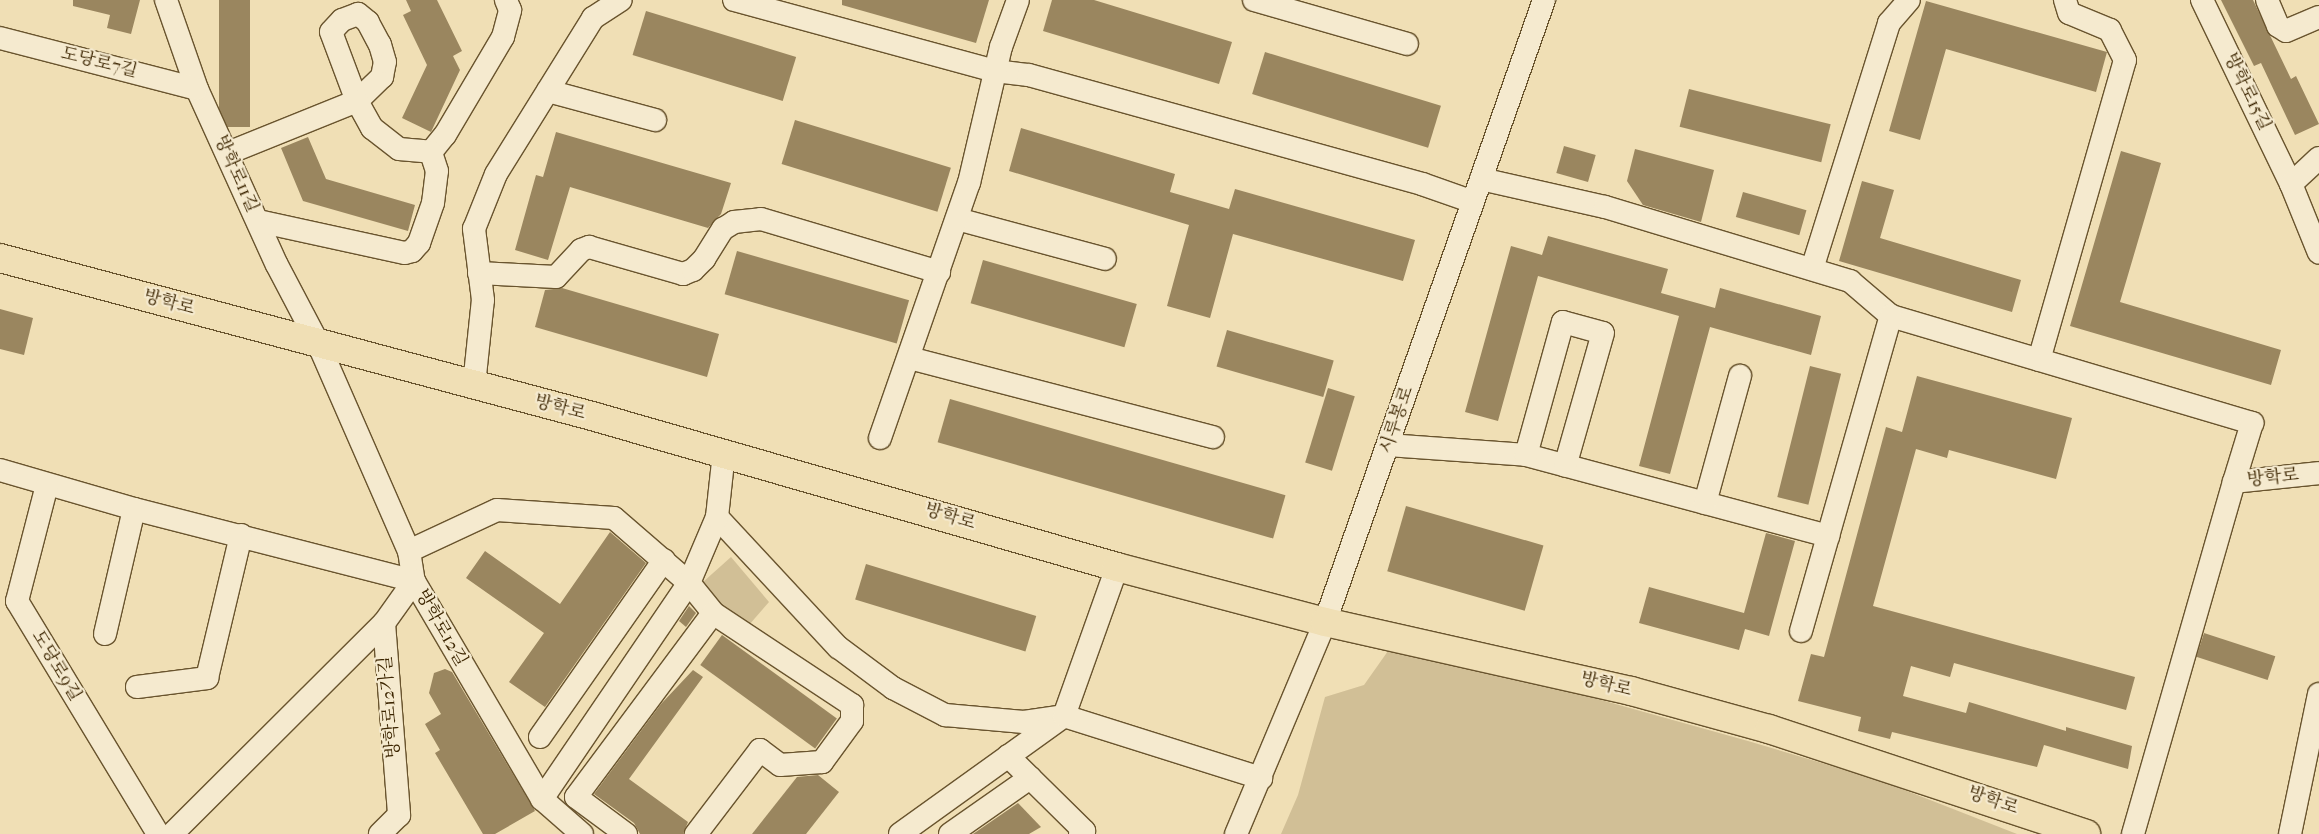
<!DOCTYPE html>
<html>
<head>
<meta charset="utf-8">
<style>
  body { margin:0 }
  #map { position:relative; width:2319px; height:834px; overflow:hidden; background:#f0dfb5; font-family:"IM FELL French Canon","Noto Serif KR",serif }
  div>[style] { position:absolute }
  .green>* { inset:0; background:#d1bf96 }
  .building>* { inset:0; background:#9a865f; transform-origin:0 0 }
  .roads { filter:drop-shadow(1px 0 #69542e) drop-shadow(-1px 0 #69542e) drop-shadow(0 1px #69542e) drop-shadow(0 -1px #69542e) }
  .minor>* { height:22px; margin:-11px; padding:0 11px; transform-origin:11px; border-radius:11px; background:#f5eacf }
  .major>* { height:28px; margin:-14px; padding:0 14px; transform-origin:14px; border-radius:14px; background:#f0dfb5 }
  span { translate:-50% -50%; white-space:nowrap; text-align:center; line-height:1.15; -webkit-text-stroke:4.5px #f5eacf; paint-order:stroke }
  .street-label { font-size:18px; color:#3c2501 }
</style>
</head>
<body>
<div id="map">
  <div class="green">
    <div style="clip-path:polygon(731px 557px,769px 602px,749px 625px,720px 608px,703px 582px)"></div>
    <div style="clip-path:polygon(1388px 651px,1497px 671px,1748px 741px,1879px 780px,2017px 834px,1281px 834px,1298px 795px,1325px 697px,1364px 685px)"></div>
  </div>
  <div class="building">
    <div style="clip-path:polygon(73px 0,140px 0,131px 34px,107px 28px,110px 15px,73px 6px)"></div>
    <div style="left:219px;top:0;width:31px;height:127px"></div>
    <div style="clip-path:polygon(406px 0,437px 0,462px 51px,453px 56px,460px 70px,431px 132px,402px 118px,427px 65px,403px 15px,411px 11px)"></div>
    <div style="clip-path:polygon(842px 0,989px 0,976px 43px,842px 5px)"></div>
    <div style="clip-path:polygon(1052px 0,1094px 0,1232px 42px,1219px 84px,1043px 31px)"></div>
    <div style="clip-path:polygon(2221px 0,2253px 0,2291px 79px,2296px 76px,2319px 124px,2295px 135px,2261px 63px,2254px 66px)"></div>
    <div style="clip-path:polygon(1926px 1px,2107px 52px,2096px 92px,1946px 49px,1920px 140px,1889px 131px)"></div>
    <div style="left:646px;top:11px;width:157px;height:46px;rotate:17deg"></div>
    <div style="left:1265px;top:52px;width:184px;height:44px;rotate:17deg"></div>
    <div style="left:1689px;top:89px;width:146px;height:39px;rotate:14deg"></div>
    <div style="left:795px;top:120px;width:163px;height:46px;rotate:17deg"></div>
    <div style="clip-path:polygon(1021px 128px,1175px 174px,1170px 192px,1229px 209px,1235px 189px,1415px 240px,1403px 281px,1233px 234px,1210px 318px,1167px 306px,1189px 225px,1009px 171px)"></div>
    <div style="clip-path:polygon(556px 132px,731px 183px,721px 214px,708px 228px,570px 187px,548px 260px,515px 250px,536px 175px,543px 177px)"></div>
    <div style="clip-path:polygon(308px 137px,326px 179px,415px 205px,408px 231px,303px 201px,281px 148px)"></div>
    <div style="left:1564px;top:146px;width:33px;height:28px;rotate:16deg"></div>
    <div style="clip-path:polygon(1635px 149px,1714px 170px,1701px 222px,1643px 205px,1627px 181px)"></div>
    <div style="clip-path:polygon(2121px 151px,2161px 163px,2120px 302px,2281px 350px,2271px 385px,2070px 326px)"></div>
    <div style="clip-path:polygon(1862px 181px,1894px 190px,1880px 238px,2021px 280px,2012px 312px,1839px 261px)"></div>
    <div style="left:1743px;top:192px;width:66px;height:26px;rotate:16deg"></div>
    <div style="clip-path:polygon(1548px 236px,1668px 269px,1661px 293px,1715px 308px,1720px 288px,1821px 316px,1811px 355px,1710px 327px,1670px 474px,1639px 466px,1679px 316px,1538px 276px,1498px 421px,1465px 412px,1511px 246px,1542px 255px)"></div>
    <div style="left:737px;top:251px;width:179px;height:45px;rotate:16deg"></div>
    <div style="left:983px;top:260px;width:160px;height:45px;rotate:16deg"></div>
    <div style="clip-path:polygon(562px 288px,719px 334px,707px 377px,535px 327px,545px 290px)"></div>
    <div style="clip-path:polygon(0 309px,33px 318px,24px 355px,0 349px)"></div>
    <div style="left:1227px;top:330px;width:111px;height:38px;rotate:16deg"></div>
    <div style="left:1810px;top:366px;width:32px;height:135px;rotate:14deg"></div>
    <div style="clip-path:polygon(1917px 376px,2072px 418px,2056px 479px,1949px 450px,1947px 458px,1916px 449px,1873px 606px,2135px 677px,2126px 710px,1954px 663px,1950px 677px,1911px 666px,1903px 696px,1966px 713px,1969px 702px,2066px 731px,2066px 727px,2132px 746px,2128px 769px,2044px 745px,2037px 767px,1892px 732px,1890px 739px,1858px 731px,1861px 717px,1798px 701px,1811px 654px,1824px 657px,1886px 427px,1902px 432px)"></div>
    <div style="left:1328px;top:388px;width:28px;height:78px;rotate:17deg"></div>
    <div style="left:950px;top:399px;width:349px;height:45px;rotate:16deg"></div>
    <div style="left:1406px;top:506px;width:143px;height:68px;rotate:16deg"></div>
    <div style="clip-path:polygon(610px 532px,646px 563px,545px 707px,509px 682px,544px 633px,466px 578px,485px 551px,560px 604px)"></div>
    <div style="clip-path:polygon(1766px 533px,1795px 541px,1769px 636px,1745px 629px,1739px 650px,1639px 623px,1649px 587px,1744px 613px)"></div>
    <div style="left:866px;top:564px;width:178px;height:37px;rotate:17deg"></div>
    <div style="clip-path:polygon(689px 606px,696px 613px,686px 627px,679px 621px)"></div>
    <div style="left:2204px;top:633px;width:75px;height:25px;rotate:18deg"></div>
    <div style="left:722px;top:635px;width:142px;height:37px;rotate:36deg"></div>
    <div style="clip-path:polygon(445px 669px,452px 672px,535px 811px,495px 834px,483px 834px,435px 753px,440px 750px,425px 724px,441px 714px,429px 693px,434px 673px)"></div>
    <div style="clip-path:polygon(693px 670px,703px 677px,629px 779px,688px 822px,683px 834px,640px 834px,634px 823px,594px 794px,661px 704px)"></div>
    <div style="clip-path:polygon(818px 775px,839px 792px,806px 834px,752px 834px,797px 777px)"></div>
    <div style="clip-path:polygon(1018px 803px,1041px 827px,1029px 834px,973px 834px)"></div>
  </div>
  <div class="roads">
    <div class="minor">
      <div style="left:166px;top:0;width:94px;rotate:70.8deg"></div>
      <div style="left:197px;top:89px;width:193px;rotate:65.6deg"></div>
      <div style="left:277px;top:265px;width:88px;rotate:62.3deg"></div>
      <div style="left:318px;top:343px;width:227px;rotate:66.4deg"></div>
      <div style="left:409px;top:551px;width:30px;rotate:81deg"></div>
      <div style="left:414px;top:581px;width:253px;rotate:59.6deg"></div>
      <div style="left:542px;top:799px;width:53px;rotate:41.2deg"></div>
      <div style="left:734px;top:0;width:270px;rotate:15.2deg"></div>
      <div style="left:995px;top:71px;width:34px;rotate:7deg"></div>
      <div style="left:1029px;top:75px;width:408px;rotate:15.5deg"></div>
      <div style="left:1422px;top:184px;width:54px;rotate:19.4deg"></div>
      <div style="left:1254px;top:0;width:159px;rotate:16deg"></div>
      <div style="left:2202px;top:0;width:204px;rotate:64.2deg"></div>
      <div style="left:2291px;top:184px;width:74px;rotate:67.9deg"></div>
      <div style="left:2267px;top:0;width:28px;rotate:67deg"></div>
      <div style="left:2278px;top:26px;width:9px;rotate:32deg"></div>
      <div style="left:2286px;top:31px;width:36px;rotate:-23deg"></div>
      <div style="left:0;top:38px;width:203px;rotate:14.5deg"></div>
      <div style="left:548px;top:91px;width:111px;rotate:15.2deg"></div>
      <div style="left:228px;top:153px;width:139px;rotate:-22deg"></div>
      <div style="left:357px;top:101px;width:35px;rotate:-44deg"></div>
      <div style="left:382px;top:77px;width:15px;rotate:-79deg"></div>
      <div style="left:385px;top:62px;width:18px;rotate:-106deg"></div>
      <div style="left:380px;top:45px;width:26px;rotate:-118deg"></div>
      <div style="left:368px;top:22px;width:13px;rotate:-141deg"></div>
      <div style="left:358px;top:14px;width:17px;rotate:159deg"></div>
      <div style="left:342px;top:20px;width:16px;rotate:133deg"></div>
      <div style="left:331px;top:32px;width:74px;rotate:69.4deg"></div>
      <div style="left:357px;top:101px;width:31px;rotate:61deg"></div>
      <div style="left:372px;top:128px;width:34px;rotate:38deg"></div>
      <div style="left:399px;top:149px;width:32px;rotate:5deg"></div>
      <div style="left:431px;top:152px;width:22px;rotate:-51deg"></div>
      <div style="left:445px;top:135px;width:114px;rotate:-59.4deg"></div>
      <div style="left:503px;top:37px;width:28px;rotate:-75deg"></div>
      <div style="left:510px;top:10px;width:11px;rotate:-112deg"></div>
      <div style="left:1481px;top:179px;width:127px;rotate:12.7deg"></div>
      <div style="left:1605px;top:207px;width:256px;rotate:16.8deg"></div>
      <div style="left:1850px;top:281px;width:54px;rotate:40.5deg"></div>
      <div style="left:1891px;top:316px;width:377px;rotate:16.5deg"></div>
      <div style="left:2252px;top:423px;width:62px;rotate:107deg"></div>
      <div style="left:2291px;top:184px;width:38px;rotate:-43deg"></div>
      <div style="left:957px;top:219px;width:153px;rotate:15.1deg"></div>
      <div style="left:258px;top:221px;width:150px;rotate:12.3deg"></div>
      <div style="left:405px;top:253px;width:7px;rotate:-16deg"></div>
      <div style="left:412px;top:251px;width:11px;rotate:-49deg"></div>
      <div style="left:419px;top:243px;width:42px;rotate:-70.7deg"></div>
      <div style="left:433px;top:203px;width:32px;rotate:-83deg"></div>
      <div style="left:437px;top:171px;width:20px;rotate:-108deg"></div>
      <div style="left:1812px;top:269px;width:258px;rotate:-72.6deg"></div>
      <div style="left:1889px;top:23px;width:30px;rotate:-49deg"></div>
      <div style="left:479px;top:273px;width:77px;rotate:3deg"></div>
      <div style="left:556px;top:277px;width:37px;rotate:-47deg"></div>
      <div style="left:581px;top:250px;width:9px;rotate:-21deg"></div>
      <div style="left:589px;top:247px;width:98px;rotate:16deg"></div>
      <div style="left:683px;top:274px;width:11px;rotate:-22deg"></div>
      <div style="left:693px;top:270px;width:16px;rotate:-45deg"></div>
      <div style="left:704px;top:259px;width:36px;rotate:-58deg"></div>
      <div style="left:723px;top:229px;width:13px;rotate:-32deg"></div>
      <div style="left:734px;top:222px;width:27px;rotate:-6deg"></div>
      <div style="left:761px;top:219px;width:186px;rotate:16.6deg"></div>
      <div style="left:909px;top:358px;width:314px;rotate:14.6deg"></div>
      <div style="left:2039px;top:360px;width:312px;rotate:-74deg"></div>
      <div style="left:2125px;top:60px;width:34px;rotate:-117deg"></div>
      <div style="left:2110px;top:30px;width:44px;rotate:-157.5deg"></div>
      <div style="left:2069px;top:13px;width:14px;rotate:-107deg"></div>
      <div style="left:474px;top:385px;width:85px;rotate:-84deg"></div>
      <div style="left:483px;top:300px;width:72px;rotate:-97.2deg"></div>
      <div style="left:474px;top:229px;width:59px;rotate:-68.2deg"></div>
      <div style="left:496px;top:174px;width:184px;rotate:-58.1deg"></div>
      <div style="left:593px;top:18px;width:33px;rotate:-33deg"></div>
      <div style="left:880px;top:438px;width:270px;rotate:-70.8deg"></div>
      <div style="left:969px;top:183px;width:140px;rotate:-76.8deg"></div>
      <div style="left:1001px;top:47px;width:50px;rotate:-70.1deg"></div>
      <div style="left:1388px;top:445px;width:138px;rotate:4.1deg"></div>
      <div style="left:1526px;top:455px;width:313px;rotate:15deg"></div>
      <div style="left:1526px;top:455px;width:138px;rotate:-74.5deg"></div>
      <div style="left:1563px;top:322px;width:41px;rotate:15.4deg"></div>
      <div style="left:1603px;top:333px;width:138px;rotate:105.9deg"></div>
      <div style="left:0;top:470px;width:140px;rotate:16.2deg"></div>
      <div style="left:134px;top:509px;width:289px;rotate:14.4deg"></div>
      <div style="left:414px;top:581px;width:52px;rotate:125.5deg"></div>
      <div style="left:384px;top:623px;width:193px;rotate:85.5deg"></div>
      <div style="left:399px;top:815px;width:27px;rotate:135deg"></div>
      <div style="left:47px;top:485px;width:120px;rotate:104.5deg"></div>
      <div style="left:17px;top:601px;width:272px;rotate:58.8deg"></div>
      <div style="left:1705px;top:503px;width:132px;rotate:-74.6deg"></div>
      <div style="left:717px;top:517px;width:178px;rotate:47.1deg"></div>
      <div style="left:838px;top:647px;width:69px;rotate:36.7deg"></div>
      <div style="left:893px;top:688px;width:59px;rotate:27.4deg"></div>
      <div style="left:945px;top:715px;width:79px;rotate:5.1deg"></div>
      <div style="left:1024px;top:722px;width:40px;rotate:-8.5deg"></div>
      <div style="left:1064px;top:716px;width:207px;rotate:17.5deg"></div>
      <div style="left:409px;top:551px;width:97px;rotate:-25deg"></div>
      <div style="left:497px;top:510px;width:117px;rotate:3.9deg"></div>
      <div style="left:614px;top:518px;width:99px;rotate:40.9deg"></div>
      <div style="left:689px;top:583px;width:38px;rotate:51deg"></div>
      <div style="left:713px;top:613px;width:167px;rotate:33.5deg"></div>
      <div style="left:852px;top:705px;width:16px;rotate:90deg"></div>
      <div style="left:852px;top:721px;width:51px;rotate:126.2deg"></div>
      <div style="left:822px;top:762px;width:42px;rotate:175.9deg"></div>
      <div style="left:780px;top:765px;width:25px;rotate:-143deg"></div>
      <div style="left:760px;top:750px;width:106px;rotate:127.3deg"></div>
      <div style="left:1801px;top:631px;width:328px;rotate:-74.1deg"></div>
      <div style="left:105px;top:634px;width:128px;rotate:-76.9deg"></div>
      <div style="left:137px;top:687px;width:71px;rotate:-7.3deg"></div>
      <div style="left:207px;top:678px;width:147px;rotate:-76.6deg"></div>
      <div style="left:540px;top:737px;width:216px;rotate:-55deg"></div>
      <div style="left:1008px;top:756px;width:107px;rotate:44.6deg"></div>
      <div style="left:1084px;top:831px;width:5px;rotate:143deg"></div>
      <div style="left:542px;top:799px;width:261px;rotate:-55.8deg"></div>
      <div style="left:689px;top:583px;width:72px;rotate:-67deg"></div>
      <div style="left:717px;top:517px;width:64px;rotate:-83.8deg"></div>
      <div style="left:172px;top:834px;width:299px;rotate:-44.9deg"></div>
      <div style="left:626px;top:834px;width:62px;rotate:-143.5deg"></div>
      <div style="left:576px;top:797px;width:229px;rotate:-53.3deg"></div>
      <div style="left:900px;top:834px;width:202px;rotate:-35.7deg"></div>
      <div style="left:1064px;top:716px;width:158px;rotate:-70.4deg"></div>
      <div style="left:950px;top:834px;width:98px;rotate:-35deg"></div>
      <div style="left:1236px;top:834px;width:230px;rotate:-67.2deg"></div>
      <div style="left:1325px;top:622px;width:659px;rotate:-70.6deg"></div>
      <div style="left:2133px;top:834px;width:366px;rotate:-74deg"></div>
      <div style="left:2234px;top:482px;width:85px;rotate:-6deg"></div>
      <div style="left:2290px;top:834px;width:143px;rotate:-78.3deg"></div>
    </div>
    <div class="major">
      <div style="left:0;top:258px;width:613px;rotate:14.94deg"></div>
      <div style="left:592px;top:416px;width:546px;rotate:16.05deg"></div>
      <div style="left:1117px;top:567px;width:215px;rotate:14.8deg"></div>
      <div style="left:1325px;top:622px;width:314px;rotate:12.7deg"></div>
      <div style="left:1631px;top:691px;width:143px;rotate:15.4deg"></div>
      <div style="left:1769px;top:729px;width:334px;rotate:18.3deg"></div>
    </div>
  </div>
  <div class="street-label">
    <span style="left:99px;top:63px;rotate:14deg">도당로7길</span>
    <span style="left:2247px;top:92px;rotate:64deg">방학로15길</span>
    <span style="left:236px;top:174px;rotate:66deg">방학로11길</span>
    <span style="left:169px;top:303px;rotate:15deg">방학로</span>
    <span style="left:560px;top:408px;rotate:15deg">방학로</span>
    <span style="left:1397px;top:420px;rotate:-71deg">시루봉로</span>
    <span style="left:2273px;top:478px;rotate:-6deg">방학로</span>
    <span style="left:950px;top:517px;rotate:17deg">방학로</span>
    <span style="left:441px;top:628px;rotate:60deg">방학로12길</span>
    <span style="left:56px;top:666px;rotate:59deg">도당로9길</span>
    <span style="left:1606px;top:685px;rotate:14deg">방학로</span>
    <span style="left:390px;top:707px;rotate:-95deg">방학로12가길</span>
    <span style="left:1993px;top:801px;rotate:19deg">방학로</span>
  </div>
</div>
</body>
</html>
